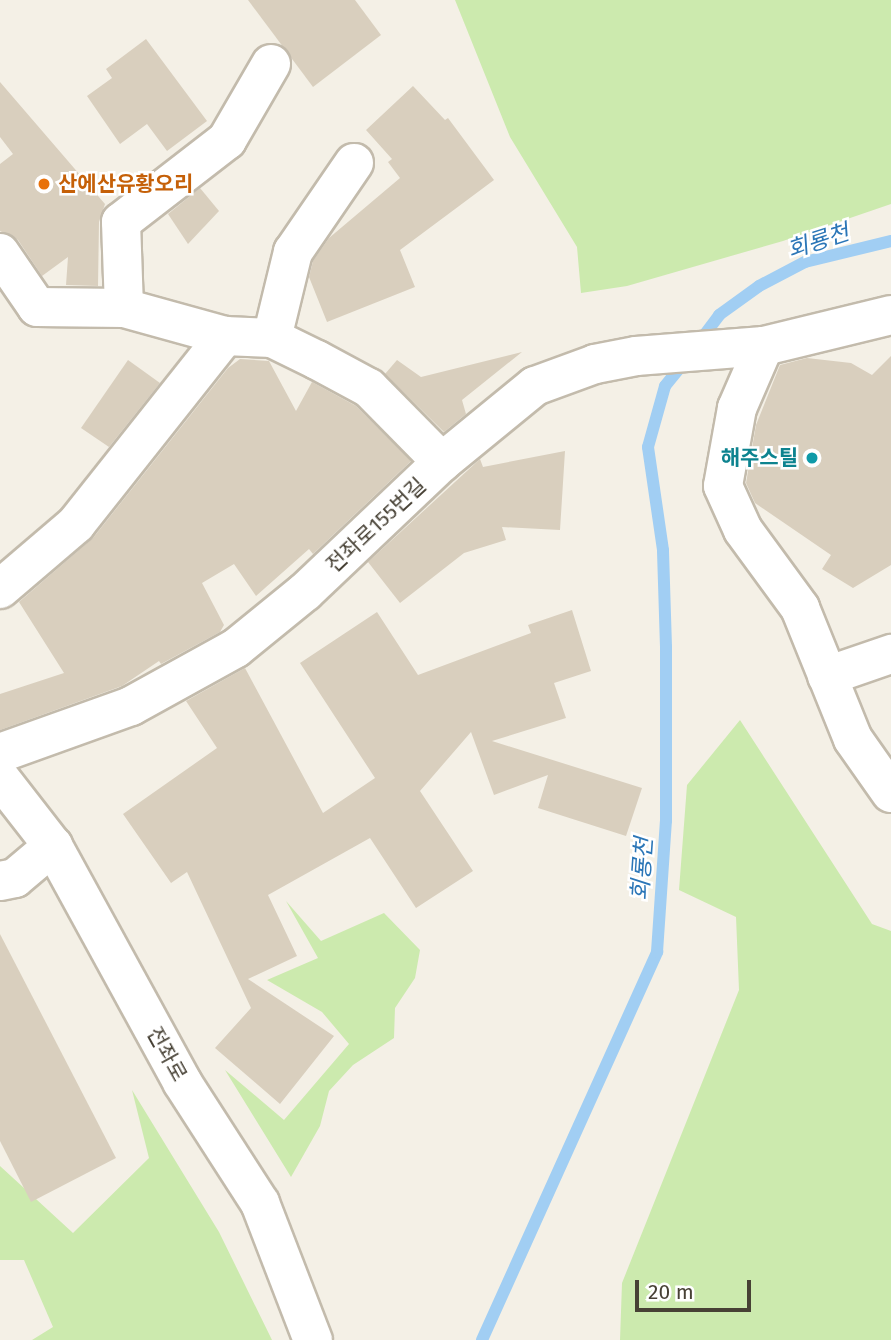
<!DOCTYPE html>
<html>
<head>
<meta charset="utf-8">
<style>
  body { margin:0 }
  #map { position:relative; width:891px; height:1340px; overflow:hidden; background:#f4f0e6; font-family:"Fira Sans","Noto Sans KR",sans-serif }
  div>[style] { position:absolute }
  .green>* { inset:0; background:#cceaae }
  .stream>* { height:12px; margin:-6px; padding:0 6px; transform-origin:6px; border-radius:6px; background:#a1cef3 }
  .building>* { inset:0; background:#d9cfbe }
  .roads { filter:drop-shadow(2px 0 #c3bbac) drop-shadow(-2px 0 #c3bbac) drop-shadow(0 2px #c3bbac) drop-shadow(0 -2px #c3bbac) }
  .minor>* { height:38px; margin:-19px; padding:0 19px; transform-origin:19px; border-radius:19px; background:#fff }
  .dots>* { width:19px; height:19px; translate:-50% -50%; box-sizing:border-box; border:4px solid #fff; border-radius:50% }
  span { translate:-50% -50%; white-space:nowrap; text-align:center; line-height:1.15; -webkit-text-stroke:5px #fff; paint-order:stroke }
  .food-label { font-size:21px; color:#c56008; font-weight:700 }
  .left { translate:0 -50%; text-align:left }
  .culture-label { font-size:21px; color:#0d838f; font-weight:700 }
  .right { translate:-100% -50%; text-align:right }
  .street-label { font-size:21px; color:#474135 }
  .water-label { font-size:23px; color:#2b76b7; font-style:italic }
  .scale { position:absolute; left:635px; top:1280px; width:116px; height:32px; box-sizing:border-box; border:4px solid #474135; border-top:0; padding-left:9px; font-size:21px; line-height:24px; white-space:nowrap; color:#474135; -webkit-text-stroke:5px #fff; paint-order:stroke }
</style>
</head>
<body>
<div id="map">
  <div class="green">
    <div style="clip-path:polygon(455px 0,891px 0,891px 204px,783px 241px,627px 286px,581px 293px,577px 247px,510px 137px)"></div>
    <div style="clip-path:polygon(740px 720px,872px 924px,891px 931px,891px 1340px,620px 1340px,622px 1283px,739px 990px,736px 917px,679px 890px,687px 785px)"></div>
    <div style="clip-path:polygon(286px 901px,321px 941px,384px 913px,420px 950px,415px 978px,395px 1008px,394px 1038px,353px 1065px,329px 1091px,320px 1126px,291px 1177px,225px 1070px,284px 1120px,349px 1044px,322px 1012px,267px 980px,318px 958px)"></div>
    <div style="clip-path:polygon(132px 1090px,219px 1232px,272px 1340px,32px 1340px,53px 1327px,24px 1260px,0 1260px,0 1166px,73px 1233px,149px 1158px)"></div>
  </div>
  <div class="stream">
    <div style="left:699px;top:342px;width:34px;rotate:-53deg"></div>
    <div style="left:719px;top:315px;width:49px;rotate:-35.9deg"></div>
    <div style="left:759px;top:286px;width:52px;rotate:-27.6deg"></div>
    <div style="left:805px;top:262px;width:89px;rotate:-13.7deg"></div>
    <div style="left:482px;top:1340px;width:426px;rotate:-65.7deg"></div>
    <div style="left:657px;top:952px;width:131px;rotate:-86.1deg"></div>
    <div style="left:666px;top:821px;width:174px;rotate:-90deg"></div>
    <div style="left:666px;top:647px;width:97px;rotate:-91.8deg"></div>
    <div style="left:663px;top:550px;width:104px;rotate:-98.3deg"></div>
    <div style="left:648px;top:447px;width:63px;rotate:-74.4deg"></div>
    <div style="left:665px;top:386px;width:33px;rotate:-51deg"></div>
  </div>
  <div class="building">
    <div style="clip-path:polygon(248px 0,355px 0,381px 35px,313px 87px)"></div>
    <div style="clip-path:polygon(146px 39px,207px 121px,167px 151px,147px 124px,120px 144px,87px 96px,112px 78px,106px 69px)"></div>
    <div style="clip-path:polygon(0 82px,105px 204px,99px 222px,98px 286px,66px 285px,68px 257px,42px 276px,18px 240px,0 231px,0 164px,13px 154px,0 137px)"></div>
    <div style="clip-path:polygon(413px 86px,445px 120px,448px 118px,494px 180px,400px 250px,415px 287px,327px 322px,309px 277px,313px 261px,329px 238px,400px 178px,388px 162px,392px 159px,366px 130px)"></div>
    <div style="clip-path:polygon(200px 188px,219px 211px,188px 244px,168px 214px)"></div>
    <div style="clip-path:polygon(522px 352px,462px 400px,466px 414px,444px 432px,385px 374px,397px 360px,421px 377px)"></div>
    <div style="clip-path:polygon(891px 356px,891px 565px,853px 588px,822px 569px,831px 555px,755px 503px,746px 483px,756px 425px,780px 365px,807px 358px,851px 363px,872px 375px)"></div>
    <div style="clip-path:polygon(240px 359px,269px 361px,296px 411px,312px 382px,356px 406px,411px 461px,313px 554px,309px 549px,256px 596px,234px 564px,202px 583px,224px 625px,220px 632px,161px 664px,159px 661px,122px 686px,0 730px,0 694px,64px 673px,19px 602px,93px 538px,228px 368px)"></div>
    <div style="clip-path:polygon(128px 360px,160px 383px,109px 447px,81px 428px)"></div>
    <div style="clip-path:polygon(565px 451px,560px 530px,502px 527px,506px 540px,464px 553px,400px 603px,368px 562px,480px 459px,483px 467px)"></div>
    <div style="clip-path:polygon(572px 610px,591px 671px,554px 683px,566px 718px,492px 741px,642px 788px,626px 836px,538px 808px,548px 775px,494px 795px,471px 732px,420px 791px,473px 871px,416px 908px,370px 838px,268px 895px,297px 956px,248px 979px,334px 1036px,280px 1104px,215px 1048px,251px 1008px,187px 872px,171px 883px,123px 814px,217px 748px,186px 701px,245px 668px,323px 813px,375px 778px,300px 663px,377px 612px,418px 675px,531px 633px,528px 625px)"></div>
    <div style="clip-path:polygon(0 934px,116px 1158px,31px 1202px,0 1141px)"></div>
  </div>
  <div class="roads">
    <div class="minor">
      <div style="left:271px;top:64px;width:88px;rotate:120.1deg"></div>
      <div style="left:227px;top:140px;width:134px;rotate:142.3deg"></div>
      <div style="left:121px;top:222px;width:86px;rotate:88deg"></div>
      <div style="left:124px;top:308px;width:105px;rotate:15.5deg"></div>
      <div style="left:225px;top:336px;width:47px;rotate:2.4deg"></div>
      <div style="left:272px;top:338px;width:50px;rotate:26.1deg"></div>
      <div style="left:317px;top:360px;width:59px;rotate:28.3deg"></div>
      <div style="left:369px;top:388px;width:104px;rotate:45.4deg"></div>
      <div style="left:0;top:253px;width:65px;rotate:55.6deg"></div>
      <div style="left:37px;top:307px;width:87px;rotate:0.7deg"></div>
      <div style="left:272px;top:338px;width:89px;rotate:-76.3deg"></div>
      <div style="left:293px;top:252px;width:108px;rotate:-55.6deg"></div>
      <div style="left:764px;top:346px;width:68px;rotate:113.5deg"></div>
      <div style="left:737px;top:408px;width:79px;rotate:100.2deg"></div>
      <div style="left:723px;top:486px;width:48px;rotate:65.6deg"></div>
      <div style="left:743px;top:530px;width:97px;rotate:53.8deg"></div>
      <div style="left:800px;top:608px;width:141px;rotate:68deg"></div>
      <div style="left:853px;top:739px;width:66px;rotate:54.9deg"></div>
      <div style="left:0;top:589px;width:100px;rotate:-40.5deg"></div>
      <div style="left:76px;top:524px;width:240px;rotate:-51.6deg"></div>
      <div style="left:827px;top:676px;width:68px;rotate:-19deg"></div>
      <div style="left:0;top:753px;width:139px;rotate:-19.7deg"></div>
      <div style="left:131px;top:706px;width:120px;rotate:-28.9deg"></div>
      <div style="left:236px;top:648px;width:89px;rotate:-39.1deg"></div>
      <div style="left:305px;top:592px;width:189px;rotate:-43.5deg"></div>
      <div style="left:442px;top:462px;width:120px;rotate:-39.3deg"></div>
      <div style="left:535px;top:386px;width:64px;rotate:-20.1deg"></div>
      <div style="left:595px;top:364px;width:42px;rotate:-11deg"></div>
      <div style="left:636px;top:356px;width:128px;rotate:-4.5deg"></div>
      <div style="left:764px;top:346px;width:131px;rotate:-13.7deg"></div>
      <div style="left:0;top:778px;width:86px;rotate:52.1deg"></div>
      <div style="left:53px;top:846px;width:269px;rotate:61.3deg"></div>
      <div style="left:182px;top:1082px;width:144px;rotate:57.2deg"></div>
      <div style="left:260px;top:1203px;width:147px;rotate:68.9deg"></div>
      <div style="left:0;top:881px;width:15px;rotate:-11deg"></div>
      <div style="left:15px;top:878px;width:50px;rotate:-40.1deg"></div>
    </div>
  </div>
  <div class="dots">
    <div style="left:44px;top:184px;background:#e8710a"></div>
    <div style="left:812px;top:458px;background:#0f9aa8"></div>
  </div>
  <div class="food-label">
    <span class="left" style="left:58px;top:184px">산에산유황오리</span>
  </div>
  <div class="culture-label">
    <span class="right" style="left:798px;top:458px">해주스틸</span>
  </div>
  <div class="street-label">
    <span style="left:376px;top:525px;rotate:-43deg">전좌로155번길</span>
    <span style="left:167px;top:1054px;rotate:61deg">전좌로</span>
  </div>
  <div class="water-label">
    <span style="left:818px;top:241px;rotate:-18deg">회룡천</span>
    <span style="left:642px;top:869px;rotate:-86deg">회룡천</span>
  </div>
  <div class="scale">20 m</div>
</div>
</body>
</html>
